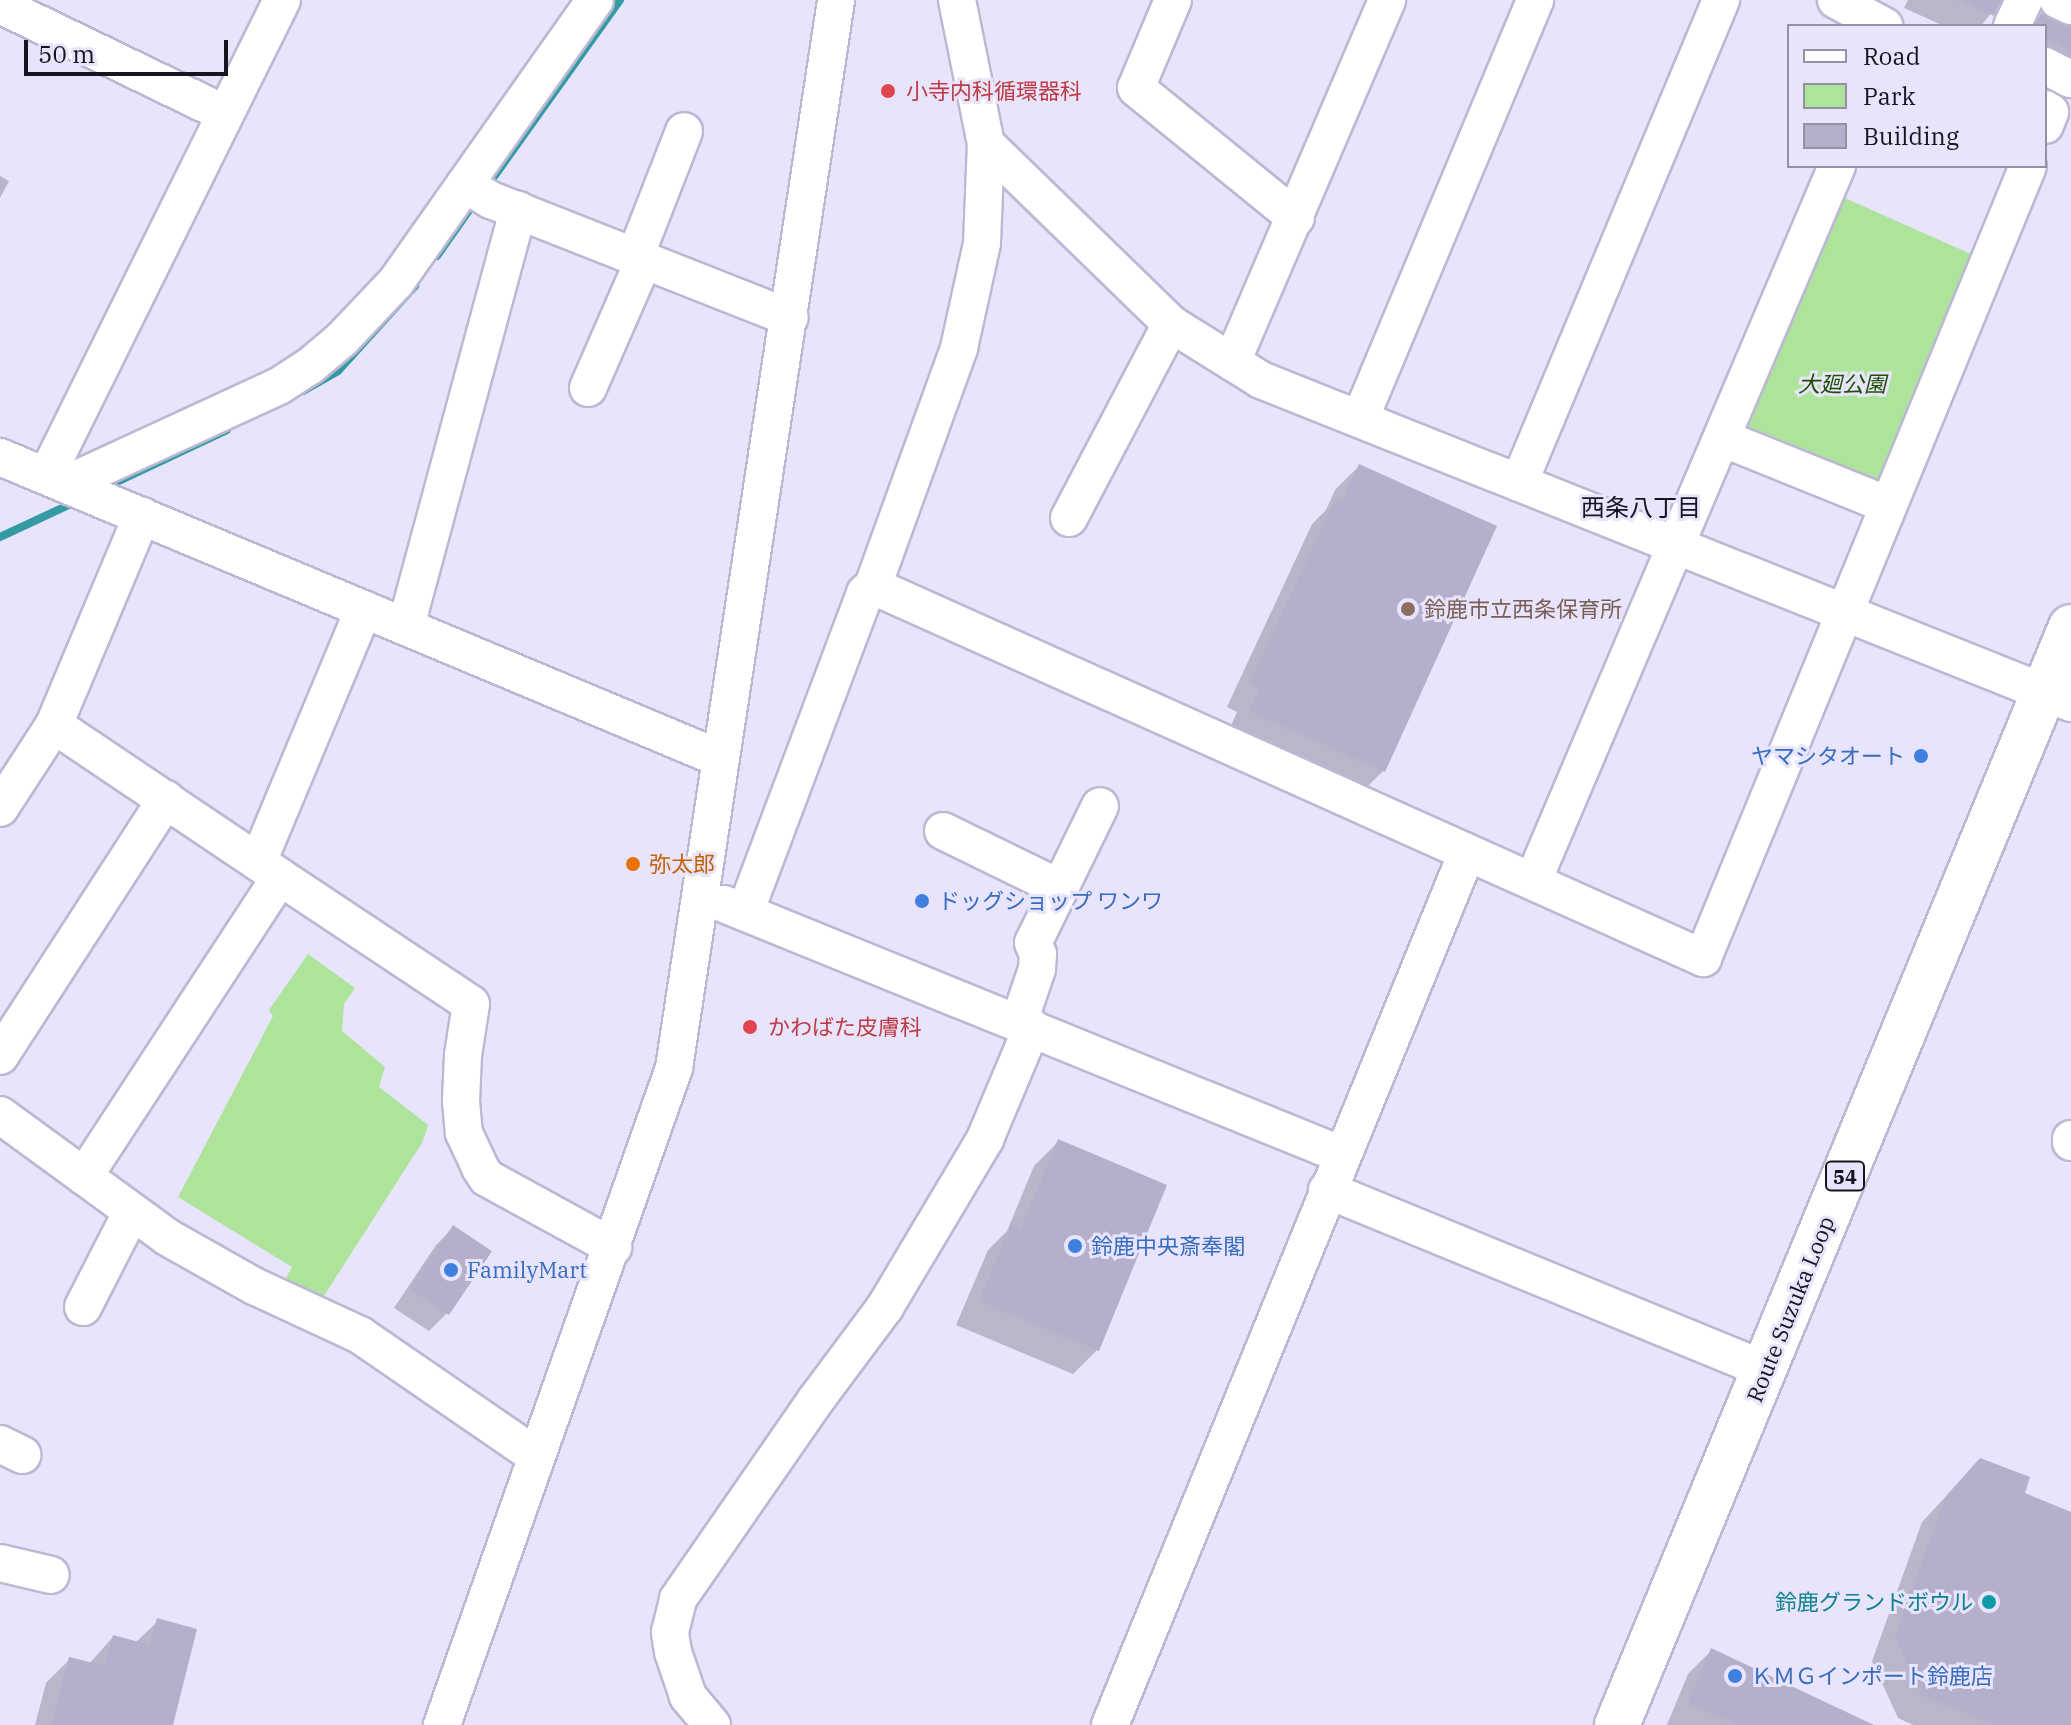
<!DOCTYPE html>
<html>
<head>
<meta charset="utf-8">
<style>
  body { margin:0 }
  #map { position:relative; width:2071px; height:1725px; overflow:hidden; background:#e8e4fc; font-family:"IBM Plex Serif","Noto Sans JP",serif }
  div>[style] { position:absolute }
  .green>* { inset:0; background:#ade39b }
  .shadow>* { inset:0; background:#0003 }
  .stream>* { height:8px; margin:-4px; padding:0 4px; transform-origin:4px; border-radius:4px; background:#349ba4 }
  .building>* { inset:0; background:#b6afcb; transform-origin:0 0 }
  .roads { filter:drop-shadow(2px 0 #bcb8d4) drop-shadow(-2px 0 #bcb8d4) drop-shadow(0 2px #bcb8d4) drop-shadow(0 -2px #bcb8d4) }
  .minor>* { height:36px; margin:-18px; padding:0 18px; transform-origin:18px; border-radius:18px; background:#fff }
  .major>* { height:44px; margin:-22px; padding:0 22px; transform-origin:22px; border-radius:22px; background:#fff }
  .dots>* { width:22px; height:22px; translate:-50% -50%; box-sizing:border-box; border:4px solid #e8e4fc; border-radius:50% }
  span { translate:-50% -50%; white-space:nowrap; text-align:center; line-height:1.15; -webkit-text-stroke:6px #e8e4fc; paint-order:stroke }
  .shield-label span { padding:2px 6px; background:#e8e4fc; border:2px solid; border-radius:6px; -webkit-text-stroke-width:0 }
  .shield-label { font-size:20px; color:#16151f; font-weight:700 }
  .health-label { font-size:22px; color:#be3a42 }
  .left { translate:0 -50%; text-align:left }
  .park-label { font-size:22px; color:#1c4f01; font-style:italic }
  .education-label { font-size:22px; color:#785e54 }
  .shop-label { font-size:22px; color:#366cbe }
  .right { translate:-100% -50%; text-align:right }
  .food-label { font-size:22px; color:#c56008 }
  .street-label { font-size:22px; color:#16151f }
  .culture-label { font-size:22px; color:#0d838f }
  .neighbourhood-label { font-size:24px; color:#16151f }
  .legend { position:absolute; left:1787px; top:24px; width:260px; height:144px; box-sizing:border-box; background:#e8e4fc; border:2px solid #9491a4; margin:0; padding:10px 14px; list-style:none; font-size:24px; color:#16151f }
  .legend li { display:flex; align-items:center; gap:16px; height:40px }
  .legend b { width:40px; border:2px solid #9491a4 }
  .scale { position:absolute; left:24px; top:40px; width:204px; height:36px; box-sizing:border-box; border:4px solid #16151f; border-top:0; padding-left:10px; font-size:24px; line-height:28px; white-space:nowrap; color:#16151f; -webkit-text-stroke:6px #e8e4fc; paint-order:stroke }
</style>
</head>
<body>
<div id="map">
  <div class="green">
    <div style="clip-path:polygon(1838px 195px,1980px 258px,1885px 486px,1874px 491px,1738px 424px)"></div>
    <div style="clip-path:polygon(308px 954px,355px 988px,344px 1004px,342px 1031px,385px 1067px,379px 1087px,428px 1125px,422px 1143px,322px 1299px,283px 1283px,292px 1267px,178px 1197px,273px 1016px,269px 1010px)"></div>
  </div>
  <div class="shadow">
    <div style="clip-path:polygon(1908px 0,2071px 0,2071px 84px,2045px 72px,2045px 26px,2031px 26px,2042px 15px,2070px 28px,2066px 17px,2043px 3px,1998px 4px,1981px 26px,1944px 26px,1904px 8px)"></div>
    <div style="clip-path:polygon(0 176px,9px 181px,0 198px)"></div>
    <div style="clip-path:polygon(1359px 466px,1494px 527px,1383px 771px,1359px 795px,1227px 735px,1237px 712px,1227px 707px,1312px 524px,1326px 510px,1335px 490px)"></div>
    <div style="clip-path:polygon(1058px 1142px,1097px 1350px,1073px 1374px,956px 1325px,988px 1250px,1007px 1231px,1034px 1166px)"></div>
    <div style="clip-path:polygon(454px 1227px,447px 1313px,429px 1331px,394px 1308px,436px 1245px)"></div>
    <div style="clip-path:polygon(1980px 1460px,2023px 1494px,2071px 1514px,2071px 1725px,1913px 1725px,1898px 1718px,1872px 1661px,1922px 1522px)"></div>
    <div style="clip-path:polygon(158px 1621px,155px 1725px,35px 1725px,46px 1683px,70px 1659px,89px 1664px,113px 1637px,135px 1643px)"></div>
    <div style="clip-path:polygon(1712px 1650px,1869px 1725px,1667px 1725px,1688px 1674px)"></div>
  </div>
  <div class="stream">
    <div style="left:486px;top:188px;width:231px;rotate:-54.5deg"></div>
    <div style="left:437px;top:256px;width:66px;rotate:-54.9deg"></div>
    <div style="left:303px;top:391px;width:40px;rotate:-29.7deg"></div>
    <div style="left:338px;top:371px;width:115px;rotate:-47.8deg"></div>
    <div style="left:102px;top:489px;width:138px;rotate:-25.3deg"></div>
    <div style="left:0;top:537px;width:83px;rotate:-25deg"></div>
  </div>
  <div class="building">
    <div style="clip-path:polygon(1959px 0,2001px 0,1994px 16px)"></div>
    <div style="clip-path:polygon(2041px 13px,2071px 27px,2071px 51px,2045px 39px,2045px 26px,2035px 26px)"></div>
    <div style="clip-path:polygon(1359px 464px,1497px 526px,1385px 772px,1249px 711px,1260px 688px,1249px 683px,1336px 498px,1342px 501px)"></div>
    <div style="clip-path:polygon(1058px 1139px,1167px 1185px,1099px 1351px,979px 1301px,1011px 1224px,1021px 1228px)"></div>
    <div style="left:453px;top:1225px;width:47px;height:77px;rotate:34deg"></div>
    <div style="clip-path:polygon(1980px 1458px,2030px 1477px,2025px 1493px,2071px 1512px,2071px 1725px,1994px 1725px,1921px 1695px,1895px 1636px,1946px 1496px)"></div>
    <div style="clip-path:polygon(157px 1618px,197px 1629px,173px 1725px,51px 1725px,69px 1657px,105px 1666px,113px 1635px,150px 1645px)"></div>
    <div style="clip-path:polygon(1711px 1648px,1874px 1725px,1738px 1725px,1688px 1703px)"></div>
  </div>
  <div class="roads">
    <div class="minor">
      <div style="left:1173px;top:0;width:95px;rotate:112.8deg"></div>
      <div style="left:1136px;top:88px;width:206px;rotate:39.1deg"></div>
      <div style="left:1836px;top:0;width:55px;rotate:28.4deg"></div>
      <div style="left:2058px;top:0;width:14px;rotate:25deg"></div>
      <div style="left:0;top:5px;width:250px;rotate:25.8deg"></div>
      <div style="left:2012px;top:26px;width:29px;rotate:-65deg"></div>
      <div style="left:2045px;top:66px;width:29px;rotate:27deg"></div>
      <div style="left:2045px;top:109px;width:6px;rotate:31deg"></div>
      <div style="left:2050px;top:112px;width:14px;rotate:111deg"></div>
      <div style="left:986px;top:144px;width:258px;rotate:44.2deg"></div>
      <div style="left:1171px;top:324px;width:106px;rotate:31.9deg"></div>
      <div style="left:1261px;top:380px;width:872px;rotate:21.74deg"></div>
      <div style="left:465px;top:184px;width:31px;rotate:32deg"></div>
      <div style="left:491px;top:200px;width:321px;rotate:21.5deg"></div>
      <div style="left:635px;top:257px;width:135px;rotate:-68.7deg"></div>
      <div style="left:1232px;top:362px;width:394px;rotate:-66.8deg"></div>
      <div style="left:588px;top:388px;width:140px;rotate:-66.4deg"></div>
      <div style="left:1360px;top:419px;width:454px;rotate:-67.3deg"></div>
      <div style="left:1722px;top:438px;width:179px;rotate:22deg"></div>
      <div style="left:0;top:457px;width:779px;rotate:22.72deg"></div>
      <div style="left:47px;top:475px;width:530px;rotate:-63.68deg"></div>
      <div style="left:1519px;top:483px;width:524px;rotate:-67.3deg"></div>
      <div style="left:66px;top:484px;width:234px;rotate:-24.7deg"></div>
      <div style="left:279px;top:386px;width:37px;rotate:-33deg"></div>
      <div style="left:310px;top:366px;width:42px;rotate:-40.2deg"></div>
      <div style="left:342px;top:339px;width:79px;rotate:-46.5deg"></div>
      <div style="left:396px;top:282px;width:345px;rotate:-54.8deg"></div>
      <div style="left:1069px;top:518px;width:219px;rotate:-62.3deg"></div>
      <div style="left:873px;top:586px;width:910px;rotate:24.14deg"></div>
      <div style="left:1703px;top:958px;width:856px;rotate:-67.69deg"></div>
      <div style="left:406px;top:626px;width:431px;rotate:-74.9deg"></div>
      <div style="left:54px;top:725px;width:272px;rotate:33.9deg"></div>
      <div style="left:280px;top:877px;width:358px;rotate:123.2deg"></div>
      <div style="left:0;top:808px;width:99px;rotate:-57deg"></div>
      <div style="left:54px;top:725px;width:227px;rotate:-67.2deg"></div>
      <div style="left:943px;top:831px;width:130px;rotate:26deg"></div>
      <div style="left:1060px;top:888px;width:61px;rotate:116.1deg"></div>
      <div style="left:1033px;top:943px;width:12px;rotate:66deg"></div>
      <div style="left:1038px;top:954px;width:15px;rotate:94deg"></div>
      <div style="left:1037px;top:969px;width:56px;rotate:108.8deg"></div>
      <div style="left:258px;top:862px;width:274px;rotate:-67.3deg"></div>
      <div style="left:280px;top:877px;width:229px;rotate:33.6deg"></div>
      <div style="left:471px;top:1004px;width:52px;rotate:98.9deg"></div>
      <div style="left:463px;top:1055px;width:46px;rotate:92.5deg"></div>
      <div style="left:461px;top:1101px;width:32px;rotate:85deg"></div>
      <div style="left:464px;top:1133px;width:38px;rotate:65deg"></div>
      <div style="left:480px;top:1168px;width:12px;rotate:55deg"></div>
      <div style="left:487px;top:1178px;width:144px;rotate:28.7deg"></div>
      <div style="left:1533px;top:881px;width:777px;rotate:-66.97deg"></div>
      <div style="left:1060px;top:888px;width:91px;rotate:-64deg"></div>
      <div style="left:724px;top:904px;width:667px;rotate:22.1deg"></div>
      <div style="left:746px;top:910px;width:339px;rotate:-69.4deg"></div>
      <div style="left:865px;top:593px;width:11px;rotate:-41deg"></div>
      <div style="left:873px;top:586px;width:253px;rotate:-70.1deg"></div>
      <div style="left:959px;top:348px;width:107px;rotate:-77.6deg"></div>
      <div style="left:982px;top:243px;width:99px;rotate:-87.7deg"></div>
      <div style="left:986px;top:144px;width:147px;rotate:-101.4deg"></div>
      <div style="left:0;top:1056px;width:306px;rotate:-57.1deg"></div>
      <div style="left:0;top:1115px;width:207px;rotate:36.1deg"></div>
      <div style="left:167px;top:1237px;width:100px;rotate:29.4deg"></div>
      <div style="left:254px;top:1286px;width:117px;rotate:24.8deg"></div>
      <div style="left:360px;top:1335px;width:214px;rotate:34.5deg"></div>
      <div style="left:2071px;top:1139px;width:3px;rotate:90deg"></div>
      <div style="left:1327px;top:1190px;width:474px;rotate:22.3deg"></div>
      <div style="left:83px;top:1307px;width:106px;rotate:-62.9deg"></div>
      <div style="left:0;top:1444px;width:25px;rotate:26deg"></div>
      <div style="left:0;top:1563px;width:52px;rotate:13.2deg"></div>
      <div style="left:442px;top:1725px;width:697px;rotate:-70.55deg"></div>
      <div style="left:674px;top:1068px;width:1080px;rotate:-81.37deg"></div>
      <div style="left:712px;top:1725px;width:38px;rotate:-130deg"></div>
      <div style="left:688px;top:1696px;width:46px;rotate:-108.8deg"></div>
      <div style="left:673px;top:1652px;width:20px;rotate:-99deg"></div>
      <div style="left:670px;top:1632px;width:34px;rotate:-76deg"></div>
      <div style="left:678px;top:1599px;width:241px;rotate:-55.3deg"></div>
      <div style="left:815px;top:1401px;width:117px;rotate:-53.3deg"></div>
      <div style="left:885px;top:1307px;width:196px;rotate:-59.2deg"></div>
      <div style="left:985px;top:1139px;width:121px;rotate:-67.2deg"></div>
      <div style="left:1110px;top:1725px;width:942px;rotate:-67.74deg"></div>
    </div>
    <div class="major">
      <div style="left:1617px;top:1725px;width:1188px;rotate:-67.54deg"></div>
    </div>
  </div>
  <div class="dots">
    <div style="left:888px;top:91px;background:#e0444e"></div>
    <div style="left:1408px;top:609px;background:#8d6e63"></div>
    <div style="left:1921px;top:756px;background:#3f7fe0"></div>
    <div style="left:633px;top:864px;background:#e8710a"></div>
    <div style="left:922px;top:901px;background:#3f7fe0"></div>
    <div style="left:750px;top:1027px;background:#e0444e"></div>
    <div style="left:1075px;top:1246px;background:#3f7fe0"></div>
    <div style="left:451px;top:1270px;background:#3f7fe0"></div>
    <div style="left:1989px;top:1602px;background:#0f9aa8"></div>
    <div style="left:1735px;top:1676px;background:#3f7fe0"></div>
  </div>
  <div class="shield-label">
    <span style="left:1845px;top:1176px">54</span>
  </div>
  <div class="health-label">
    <span class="left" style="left:906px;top:91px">小寺内科循環器科</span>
    <span class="left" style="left:768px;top:1027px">かわばた皮膚科</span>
  </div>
  <div class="park-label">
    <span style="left:1842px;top:384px">大廻公園</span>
  </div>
  <div class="education-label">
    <span class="left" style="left:1424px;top:609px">鈴鹿市立西条保育所</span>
  </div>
  <div class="shop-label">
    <span class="right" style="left:1905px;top:756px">ヤマシタオート</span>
    <span class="left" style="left:938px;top:901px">ドッグショップ ワンワ</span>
    <span class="left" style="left:1091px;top:1246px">鈴鹿中央斎奉閣</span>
    <span class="left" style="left:467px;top:1270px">FamilyMart</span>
    <span class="left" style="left:1751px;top:1676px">ＫＭＧインポート鈴鹿店</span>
  </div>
  <div class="food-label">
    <span class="left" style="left:649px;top:864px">弥太郎</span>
  </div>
  <div class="street-label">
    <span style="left:1790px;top:1309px;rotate:-68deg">Route Suzuka Loop</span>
  </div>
  <div class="culture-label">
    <span class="right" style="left:1973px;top:1602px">鈴鹿グランドボウル</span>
  </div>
  <div class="neighbourhood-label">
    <span style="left:1641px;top:508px">西条八丁目</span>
  </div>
  <ul class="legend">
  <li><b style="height:10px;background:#fff"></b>Road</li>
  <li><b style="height:22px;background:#ade39b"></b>Park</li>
  <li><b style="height:22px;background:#b6afcb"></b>Building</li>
  </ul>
  <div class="scale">50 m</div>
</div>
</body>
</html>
